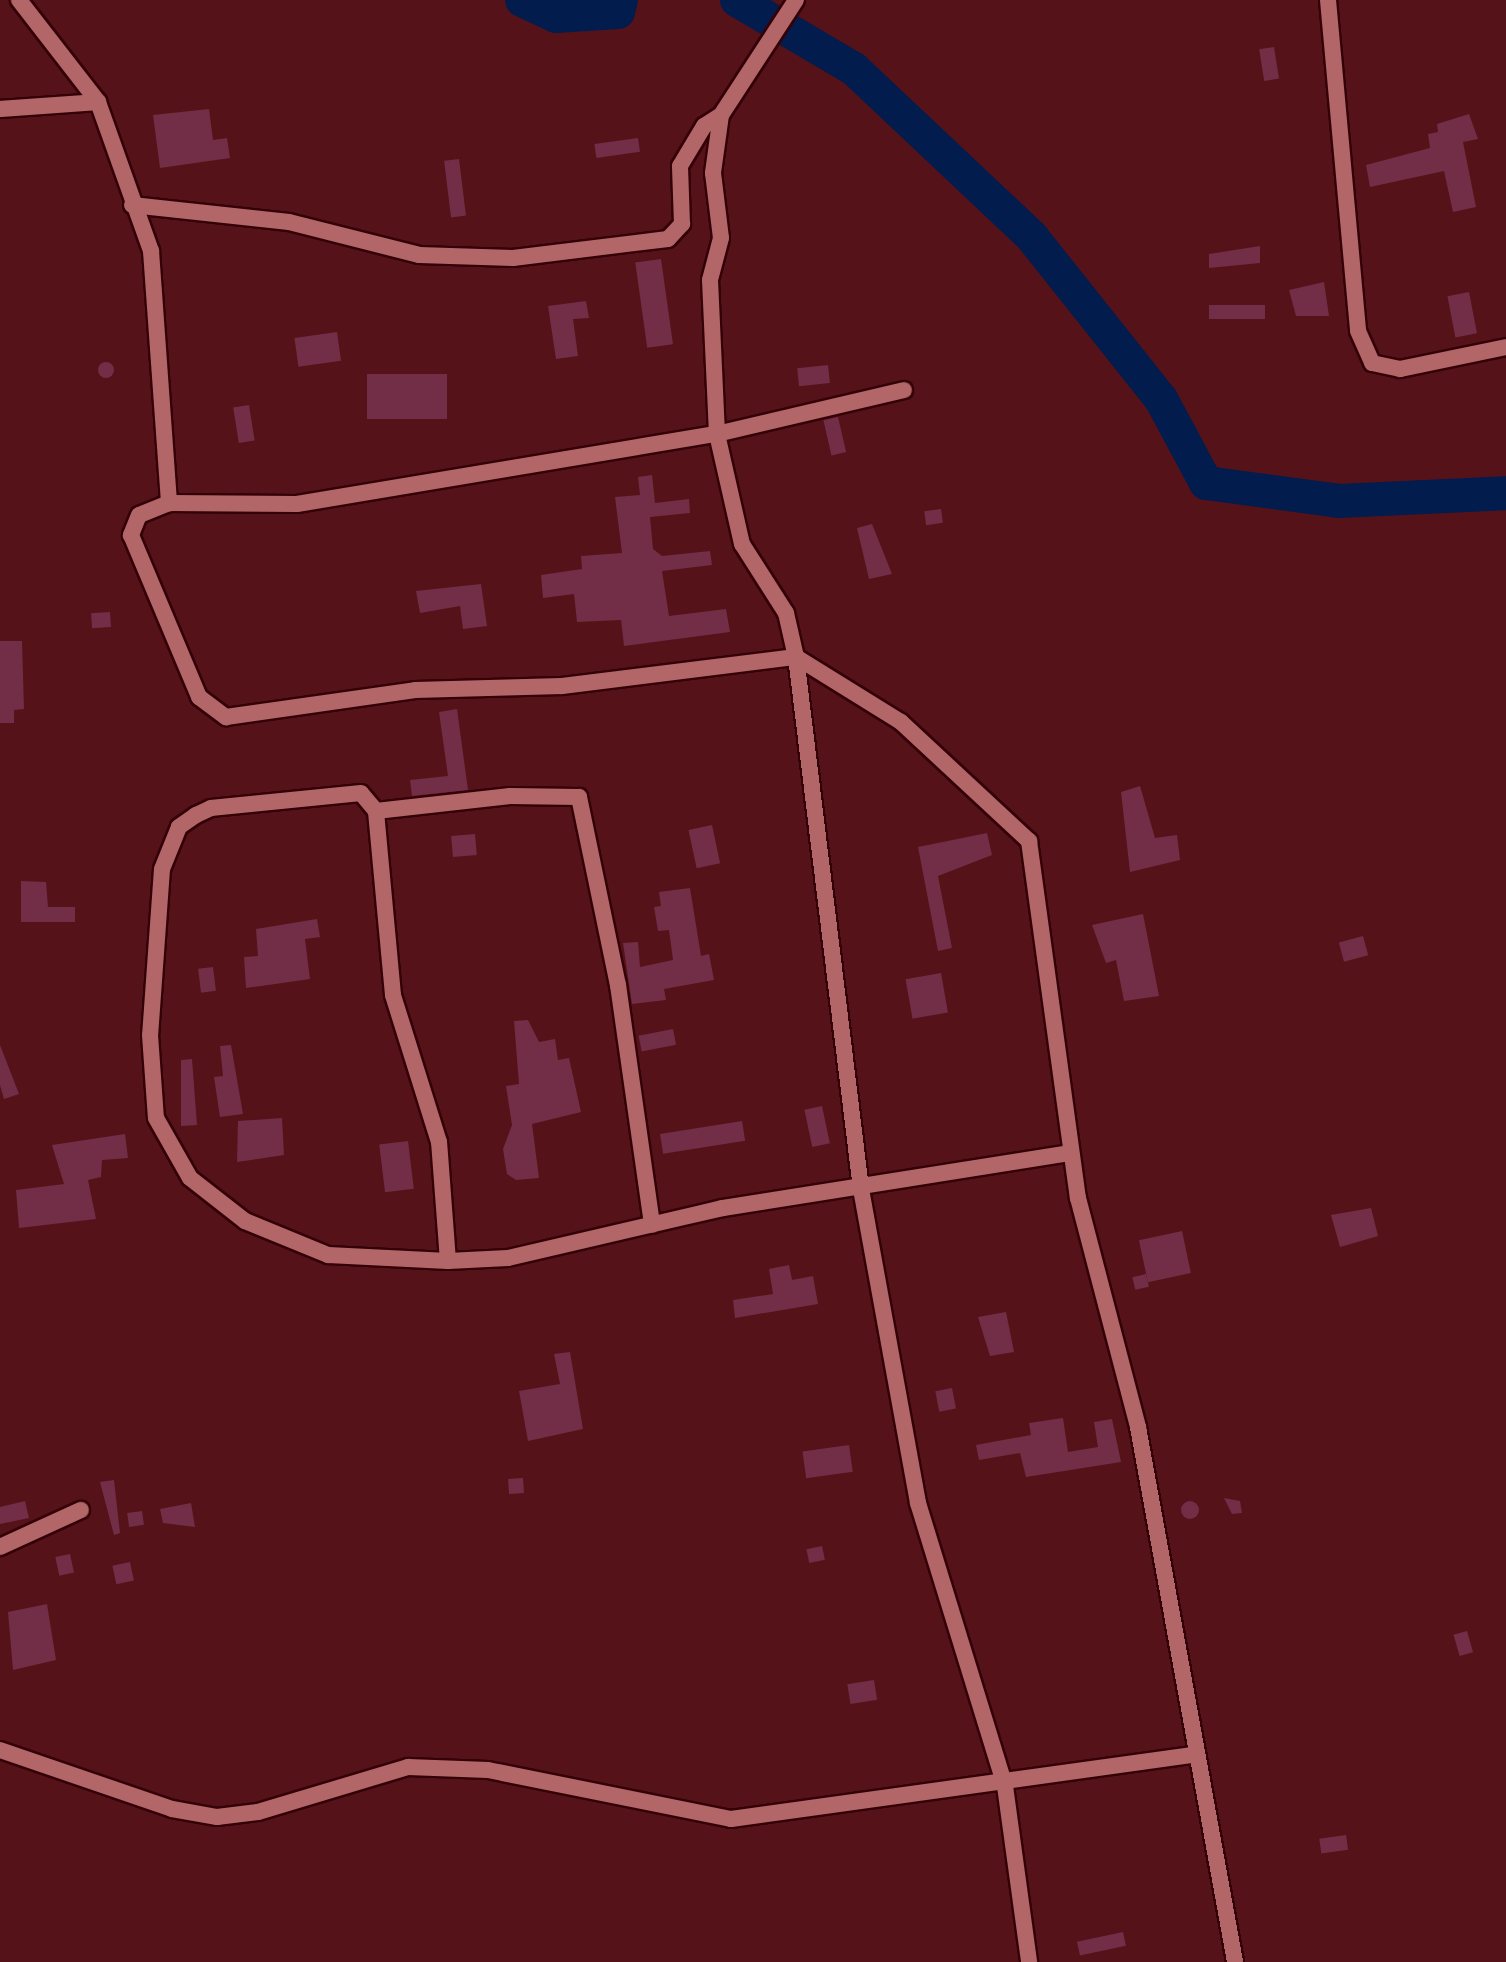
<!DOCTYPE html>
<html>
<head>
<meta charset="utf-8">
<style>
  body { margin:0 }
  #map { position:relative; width:1506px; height:1962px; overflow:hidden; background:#561219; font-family:Barlow,sans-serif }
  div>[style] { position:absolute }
  .river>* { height:34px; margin:-17px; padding:0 17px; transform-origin:17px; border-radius:17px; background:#011c4d }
  .building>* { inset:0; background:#712e46; transform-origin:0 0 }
  .round { border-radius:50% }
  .roads { filter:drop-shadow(2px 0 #330107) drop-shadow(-2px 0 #330107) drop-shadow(0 2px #330107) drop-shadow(0 -2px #330107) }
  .minor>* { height:16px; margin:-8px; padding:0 8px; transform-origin:8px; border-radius:8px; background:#b26667 }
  span { translate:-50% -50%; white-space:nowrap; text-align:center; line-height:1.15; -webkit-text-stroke:6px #4a0510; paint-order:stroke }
</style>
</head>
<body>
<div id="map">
  <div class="river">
    <div style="left:522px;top:0;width:38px;rotate:25deg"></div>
    <div style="left:556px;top:16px;width:62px;rotate:-3.7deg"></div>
    <div style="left:618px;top:12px;width:12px;rotate:-76deg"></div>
    <div style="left:737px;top:0;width:136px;rotate:30.5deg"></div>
    <div style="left:854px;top:69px;width:245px;rotate:43.3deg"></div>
    <div style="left:1032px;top:237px;width:207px;rotate:51.5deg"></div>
    <div style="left:1161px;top:399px;width:95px;rotate:61.8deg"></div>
    <div style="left:1206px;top:483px;width:134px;rotate:7.7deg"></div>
    <div style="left:1339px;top:501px;width:167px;rotate:-2.7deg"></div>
  </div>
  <div class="building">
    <div style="left:1274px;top:47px;width:32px;height:15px;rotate:81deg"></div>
    <div style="clip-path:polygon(209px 109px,213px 140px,227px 138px,230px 158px,160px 168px,153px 115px)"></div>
    <div style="clip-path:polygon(1469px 114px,1478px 139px,1463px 142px,1476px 207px,1453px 212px,1444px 171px,1370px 187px,1366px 165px,1430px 148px,1428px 134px,1438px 132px,1437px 124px)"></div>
    <div style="left:638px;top:138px;width:14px;height:44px;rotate:82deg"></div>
    <div style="left:459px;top:159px;width:57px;height:15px;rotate:83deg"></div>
    <div style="clip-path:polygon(1260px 246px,1260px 263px,1209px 268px,1209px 254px)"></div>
    <div style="left:661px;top:259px;width:86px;height:26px;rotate:82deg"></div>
    <div style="clip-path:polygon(1324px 282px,1329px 316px,1296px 316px,1289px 290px)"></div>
    <div style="left:1469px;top:292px;width:42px;height:22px;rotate:79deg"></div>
    <div style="clip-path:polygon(586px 301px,589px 318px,573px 319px,578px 356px,556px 359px,548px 306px)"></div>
    <div style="left:1265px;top:305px;width:14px;height:56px;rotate:90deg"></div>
    <div style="left:337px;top:332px;width:29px;height:43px;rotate:82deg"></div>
    <div class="round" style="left:98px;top:362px;width:16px;height:16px"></div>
    <div style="left:828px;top:365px;width:18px;height:31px;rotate:84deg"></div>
    <div style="left:447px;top:374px;width:45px;height:80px;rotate:90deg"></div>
    <div style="left:249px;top:405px;width:36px;height:16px;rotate:81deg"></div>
    <div style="left:838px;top:417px;width:36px;height:15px;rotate:77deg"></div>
    <div style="clip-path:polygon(652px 475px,655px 503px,689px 499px,690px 513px,650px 517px,653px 549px,662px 556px,710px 551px,712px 565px,662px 571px,669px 616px,726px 609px,730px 632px,624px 646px,621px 620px,577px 622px,574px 594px,543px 598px,541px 575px,582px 569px,581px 556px,622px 553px,615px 497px,640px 495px,638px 477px)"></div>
    <div style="left:941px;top:509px;width:14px;height:17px;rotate:82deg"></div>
    <div style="clip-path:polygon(872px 524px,892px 574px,869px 579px,857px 528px)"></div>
    <div style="clip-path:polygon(481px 584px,487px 626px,463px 629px,460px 606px,420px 613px,416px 591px)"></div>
    <div style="left:110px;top:612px;width:15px;height:19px;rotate:86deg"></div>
    <div style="clip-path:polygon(0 641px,22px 641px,24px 709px,14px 710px,14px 723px,0 723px)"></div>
    <div style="clip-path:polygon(457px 709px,468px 790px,412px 796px,410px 780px,448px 776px,439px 712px)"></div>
    <div style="clip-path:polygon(1140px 786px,1155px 838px,1177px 835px,1180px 860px,1130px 872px,1121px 792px)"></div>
    <div style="left:712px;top:825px;width:39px;height:24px;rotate:78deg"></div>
    <div style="clip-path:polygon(987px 833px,992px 855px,938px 876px,952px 948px,938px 951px,918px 847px)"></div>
    <div style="left:475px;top:834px;width:21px;height:24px;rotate:85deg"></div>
    <div style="clip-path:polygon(21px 881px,46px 882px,48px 907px,75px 907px,75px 922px,21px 922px)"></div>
    <div style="clip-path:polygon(690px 888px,701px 956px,709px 954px,714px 980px,664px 989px,666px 1000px,632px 1004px,623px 943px,638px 942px,640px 967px,673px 960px,669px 930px,658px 931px,654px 907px,661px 906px,659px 892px)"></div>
    <div style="clip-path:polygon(1143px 914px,1159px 996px,1124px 1001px,1116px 960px,1106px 963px,1092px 925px)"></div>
    <div style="clip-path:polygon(317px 919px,320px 937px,305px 939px,310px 979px,246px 988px,244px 957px,258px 956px,256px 929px)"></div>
    <div style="left:1363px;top:936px;width:20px;height:25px;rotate:75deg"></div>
    <div style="left:213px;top:967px;width:24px;height:15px;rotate:83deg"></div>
    <div style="left:941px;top:973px;width:40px;height:36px;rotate:80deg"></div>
    <div style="clip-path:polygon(528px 1020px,539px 1042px,555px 1039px,558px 1060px,569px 1058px,581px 1112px,532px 1124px,539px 1178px,516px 1180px,507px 1174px,503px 1149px,512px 1125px,506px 1086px,519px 1084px,514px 1021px)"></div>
    <div style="left:673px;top:1029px;width:16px;height:35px;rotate:79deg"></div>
    <div style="clip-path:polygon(0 1045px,19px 1094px,4px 1099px,0 1085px)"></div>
    <div style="clip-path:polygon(231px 1045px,243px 1114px,220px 1117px,214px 1077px,223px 1076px,220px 1046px)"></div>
    <div style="clip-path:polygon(192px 1059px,197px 1125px,181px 1126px,181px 1060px)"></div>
    <div style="left:822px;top:1106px;width:38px;height:18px;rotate:78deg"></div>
    <div style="clip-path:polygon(282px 1118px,284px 1155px,237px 1162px,238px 1121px)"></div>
    <div style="left:742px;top:1121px;width:20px;height:83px;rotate:81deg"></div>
    <div style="clip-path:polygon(125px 1134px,128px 1158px,102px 1160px,101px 1177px,88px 1180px,96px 1219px,19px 1228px,16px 1190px,64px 1184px,52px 1145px)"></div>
    <div style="left:408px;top:1141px;width:48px;height:29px;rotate:83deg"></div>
    <div style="clip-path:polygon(1371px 1208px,1378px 1236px,1340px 1247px,1331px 1215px)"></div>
    <div style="left:1182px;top:1231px;width:43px;height:44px;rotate:78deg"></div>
    <div style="clip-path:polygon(789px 1265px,792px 1280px,813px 1276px,818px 1304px,735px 1318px,733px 1300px,773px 1294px,769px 1269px)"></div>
    <div style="left:1146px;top:1274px;width:13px;height:14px;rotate:77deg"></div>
    <div style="clip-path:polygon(1006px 1312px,1014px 1352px,990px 1356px,978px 1317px)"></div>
    <div style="clip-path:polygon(570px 1352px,583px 1429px,528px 1441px,519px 1391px,560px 1384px,554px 1354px)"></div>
    <div style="left:952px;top:1388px;width:21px;height:17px;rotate:79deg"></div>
    <div style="clip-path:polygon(1063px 1418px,1068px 1452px,1098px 1447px,1094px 1422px,1112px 1419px,1121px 1462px,1026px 1477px,1020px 1453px,979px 1460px,976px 1445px,1031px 1435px,1029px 1423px)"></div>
    <div style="left:849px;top:1445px;width:27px;height:47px;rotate:82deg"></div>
    <div style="left:523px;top:1478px;width:15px;height:15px;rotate:86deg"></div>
    <div style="clip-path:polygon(114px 1480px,120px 1533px,114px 1535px,100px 1482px)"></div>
    <div style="clip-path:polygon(1224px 1498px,1240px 1501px,1242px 1513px,1232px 1514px)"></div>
    <div style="clip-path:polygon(25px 1501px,29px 1518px,0 1524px,0 1507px)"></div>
    <div class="round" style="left:1181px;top:1501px;width:18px;height:18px"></div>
    <div style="clip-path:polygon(191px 1503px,195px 1527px,163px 1523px,160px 1509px)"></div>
    <div style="left:142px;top:1511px;width:14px;height:15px;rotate:82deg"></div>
    <div style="left:822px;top:1546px;width:14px;height:16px;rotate:78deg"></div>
    <div style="left:70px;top:1554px;width:19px;height:15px;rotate:78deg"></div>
    <div style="left:130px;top:1562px;width:19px;height:18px;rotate:78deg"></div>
    <div style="clip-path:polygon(47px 1604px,56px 1660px,13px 1670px,8px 1612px)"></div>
    <div style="left:1467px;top:1631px;width:22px;height:14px;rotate:74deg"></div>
    <div style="left:874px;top:1680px;width:20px;height:27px;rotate:81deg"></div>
    <div style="left:1346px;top:1835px;width:15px;height:27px;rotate:82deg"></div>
    <div style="left:1123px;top:1932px;width:14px;height:47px;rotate:78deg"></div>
  </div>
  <div class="roads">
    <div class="minor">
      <div style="left:19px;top:0;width:129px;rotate:52.2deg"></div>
      <div style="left:98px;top:102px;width:158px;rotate:70.4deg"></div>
      <div style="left:151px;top:251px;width:253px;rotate:85.9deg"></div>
      <div style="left:169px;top:503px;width:128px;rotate:0.4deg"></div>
      <div style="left:297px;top:504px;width:426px;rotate:-9.5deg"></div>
      <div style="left:717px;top:434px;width:192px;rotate:-13.2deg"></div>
      <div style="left:796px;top:0;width:137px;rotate:123.1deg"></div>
      <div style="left:721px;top:115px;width:59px;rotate:97.9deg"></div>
      <div style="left:713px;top:173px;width:65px;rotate:83deg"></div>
      <div style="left:721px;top:238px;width:43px;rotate:104.7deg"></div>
      <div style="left:710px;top:280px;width:154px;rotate:87.4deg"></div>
      <div style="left:717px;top:434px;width:113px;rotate:77.2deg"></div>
      <div style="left:742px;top:544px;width:82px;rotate:57.5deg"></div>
      <div style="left:786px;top:613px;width:45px;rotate:77.2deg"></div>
      <div style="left:796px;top:657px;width:123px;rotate:31.8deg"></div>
      <div style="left:901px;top:722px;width:175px;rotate:42.9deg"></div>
      <div style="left:1029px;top:841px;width:360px;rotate:82.2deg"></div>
      <div style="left:1078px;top:1198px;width:237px;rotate:75.3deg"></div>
      <div style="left:1138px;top:1427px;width:544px;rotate:79.72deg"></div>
      <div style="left:1328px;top:0;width:332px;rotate:84.8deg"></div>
      <div style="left:1358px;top:331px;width:35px;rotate:66deg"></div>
      <div style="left:1372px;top:363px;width:29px;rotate:12deg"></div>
      <div style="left:1400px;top:369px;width:108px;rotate:-11.7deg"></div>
      <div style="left:0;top:109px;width:98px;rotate:-4.1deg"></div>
      <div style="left:132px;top:205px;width:158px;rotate:6.2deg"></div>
      <div style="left:289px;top:222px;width:134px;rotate:14.2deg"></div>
      <div style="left:419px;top:255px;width:94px;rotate:1.8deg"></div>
      <div style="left:513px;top:258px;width:156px;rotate:-7deg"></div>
      <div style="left:668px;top:239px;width:21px;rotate:-47deg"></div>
      <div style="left:682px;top:224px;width:58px;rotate:-92deg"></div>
      <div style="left:680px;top:166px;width:47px;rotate:-59deg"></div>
      <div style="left:704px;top:126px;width:20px;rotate:-33deg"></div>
      <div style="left:169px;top:503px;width:32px;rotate:158deg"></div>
      <div style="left:139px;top:515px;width:22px;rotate:112deg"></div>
      <div style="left:131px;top:535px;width:176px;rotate:67.2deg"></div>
      <div style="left:199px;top:697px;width:34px;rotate:37deg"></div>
      <div style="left:226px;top:717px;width:191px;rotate:-8.1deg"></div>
      <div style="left:415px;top:690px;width:147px;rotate:-1.6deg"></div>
      <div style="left:562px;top:686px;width:236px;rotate:-7.1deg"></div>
      <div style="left:796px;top:657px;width:536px;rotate:83.03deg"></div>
      <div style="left:861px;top:1189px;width:319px;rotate:79.7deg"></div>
      <div style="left:918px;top:1503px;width:296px;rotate:72.9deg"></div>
      <div style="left:1005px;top:1786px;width:178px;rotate:82.2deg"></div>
      <div style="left:376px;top:811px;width:135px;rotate:-6.4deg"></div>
      <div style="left:510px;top:796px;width:69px;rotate:0.8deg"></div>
      <div style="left:579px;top:797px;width:192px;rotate:78.3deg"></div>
      <div style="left:618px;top:985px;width:242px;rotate:81.9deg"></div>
      <div style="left:448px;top:1261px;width:119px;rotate:-94.3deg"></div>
      <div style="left:439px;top:1142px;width:154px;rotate:-107.4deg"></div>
      <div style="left:393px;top:995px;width:185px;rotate:-95.3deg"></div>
      <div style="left:376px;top:811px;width:23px;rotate:-130deg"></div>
      <div style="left:361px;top:793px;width:151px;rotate:174.3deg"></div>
      <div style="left:211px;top:808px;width:17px;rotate:155deg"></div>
      <div style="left:196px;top:815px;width:21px;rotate:145deg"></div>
      <div style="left:179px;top:827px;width:45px;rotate:112deg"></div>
      <div style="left:162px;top:869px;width:166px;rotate:94.1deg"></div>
      <div style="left:150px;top:1035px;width:83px;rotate:85.9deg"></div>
      <div style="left:156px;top:1118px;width:69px;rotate:60.5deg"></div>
      <div style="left:190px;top:1178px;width:70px;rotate:38deg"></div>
      <div style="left:245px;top:1221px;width:90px;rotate:22.3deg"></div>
      <div style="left:328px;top:1255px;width:120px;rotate:2.9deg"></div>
      <div style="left:448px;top:1261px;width:60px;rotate:-2.9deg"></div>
      <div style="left:508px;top:1258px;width:221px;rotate:-13.1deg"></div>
      <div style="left:723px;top:1208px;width:352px;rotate:-9deg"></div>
      <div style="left:0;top:1547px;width:89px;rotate:-24.6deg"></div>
      <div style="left:0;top:1750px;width:182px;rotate:18.9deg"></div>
      <div style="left:172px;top:1809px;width:46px;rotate:10.1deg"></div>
      <div style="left:217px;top:1817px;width:41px;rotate:-7deg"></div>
      <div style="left:258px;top:1812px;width:157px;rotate:-16.7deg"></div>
      <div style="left:408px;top:1767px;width:80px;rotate:2.1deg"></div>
      <div style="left:488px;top:1770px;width:248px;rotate:11.4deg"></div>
      <div style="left:731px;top:1819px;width:468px;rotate:-7.9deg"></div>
    </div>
  </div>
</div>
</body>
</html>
